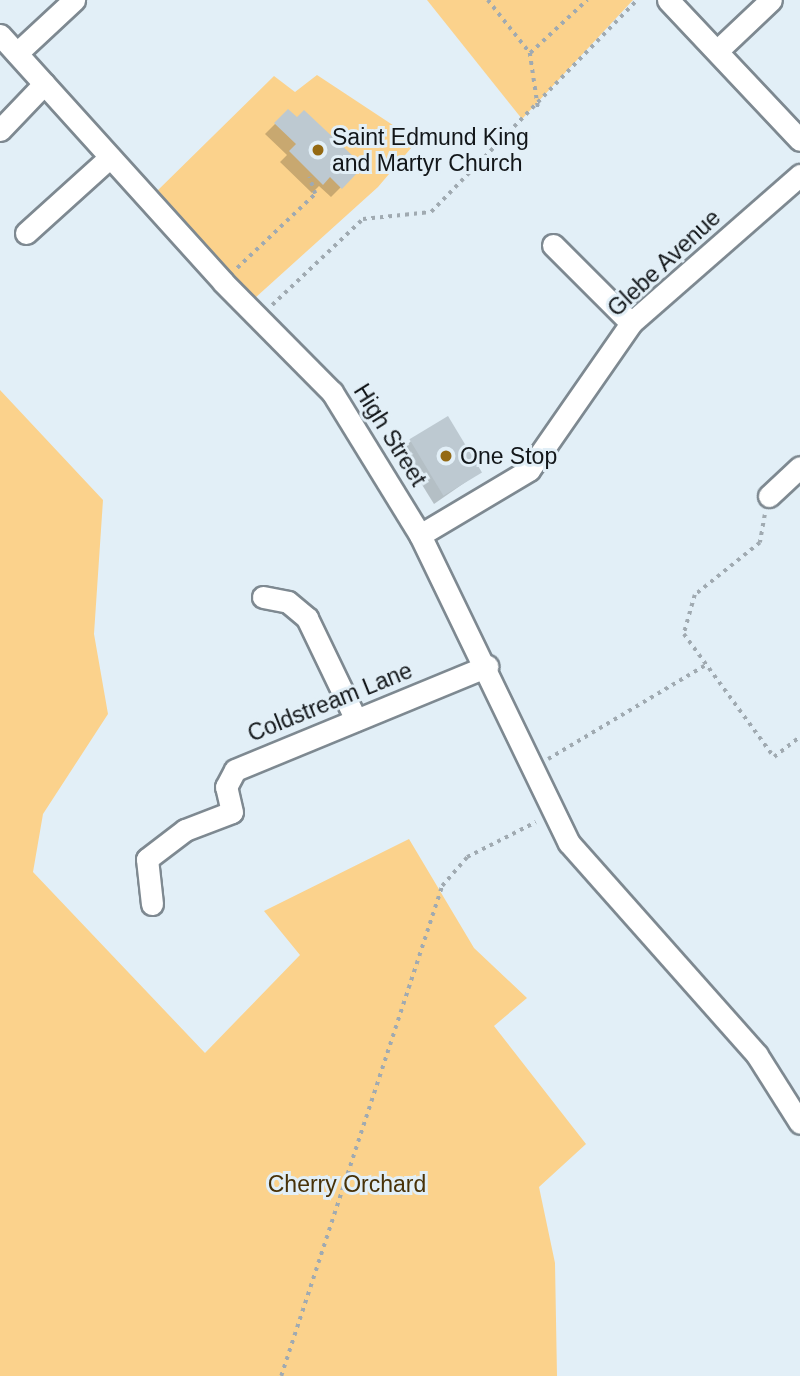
<!DOCTYPE html>
<html>
<head>
<meta charset="utf-8">
<style>
  body { margin:0 }
  #map { position:relative; width:800px; height:1376px; overflow:hidden; background:#e2eff7; font-family:Arial,sans-serif }
  div>[style] { position:absolute }
  .green>* { inset:0; background:#fbd28c }
  .shadow>* { inset:0; background:#0003 }
  .building>* { inset:0; background:#bdc9d1; transform-origin:0 0 }
  .path>* { height:3.5px; margin-top:-1.75px; transform-origin:0; background:repeating-linear-gradient(90deg,#a0aab1 0 3.5px,transparent 0 8.5px) }
  .roads { filter:drop-shadow(2px 0 #7e8991) drop-shadow(-2px 0 #7e8991) drop-shadow(0 2px #7e8991) drop-shadow(0 -2px #7e8991) }
  .minor>* { height:21px; margin:-10.5px; padding:0 10.5px; transform-origin:10.5px; border-radius:10.5px; background:#fff }
  .dots>* { width:19px; height:19px; translate:-50% -50%; box-sizing:border-box; border:4px solid #e2eff7; border-radius:50% }
  span { translate:-50% -50%; white-space:nowrap; text-align:center; line-height:1.15; -webkit-text-stroke:6px #e2eff7; paint-order:stroke }
  .poi-label { font-size:23px; color:#121619 }
  .left { translate:0 -50%; text-align:left }
  .street-label { font-size:23px; color:#121619 }
  .park-label { font-size:23px; color:#483208 }
</style>
</head>
<body>
<div id="map">
  <div class="green">
    <div style="clip-path:polygon(427px 0,633px 0,522px 119px)"></div>
    <div style="clip-path:polygon(317px 75px,417px 141px,378px 187px,255px 298px,155px 193px,274px 76px,295px 92px)"></div>
    <div style="clip-path:polygon(0 390px,103px 500px,94px 634px,108px 714px,43px 814px,33px 872px,205px 1053px,300px 955px,264px 911px,409px 839px,474px 948px,527px 998px,494px 1026px,586px 1144px,539px 1187px,555px 1263px,557px 1376px,0 1376px)"></div>
  </div>
  <div class="shadow">
    <div style="clip-path:polygon(288px 111px,355px 173px,331px 197px,319px 186px,312px 193px,280px 162px,287px 155px,265px 134px)"></div>
    <div style="clip-path:polygon(411px 441px,480px 472px,434px 504px,401px 451px)"></div>
  </div>
  <div class="building">
    <div style="clip-path:polygon(288px 109px,297px 117px,304px 110px,354px 157px,347px 164px,357px 173px,342px 189px,330px 177px,323px 185px,289px 151px,296px 144px,274px 123px)"></div>
    <div style="left:448px;top:416px;width:66px;height:45px;rotate:59deg"></div>
  </div>
  <div class="path">
    <div style="left:488px;top:0;width:68px;rotate:51.6deg"></div>
    <div style="left:530px;top:53px;width:55px;rotate:81.6deg"></div>
    <div style="left:530px;top:53px;width:78px;rotate:-42.9deg"></div>
    <div style="left:237px;top:268px;width:108px;rotate:-43.5deg"></div>
    <div style="left:315px;top:194px;width:18px;rotate:-109deg"></div>
    <div style="left:272px;top:305px;width:125px;rotate:-43.4deg"></div>
    <div style="left:363px;top:219px;width:68px;rotate:-5.9deg"></div>
    <div style="left:431px;top:212px;width:296px;rotate:-45.8deg"></div>
    <div style="left:765px;top:515px;width:28px;rotate:100deg"></div>
    <div style="left:760px;top:543px;width:83px;rotate:141.3deg"></div>
    <div style="left:695px;top:595px;width:41px;rotate:105.8deg"></div>
    <div style="left:684px;top:634px;width:152px;rotate:53.8deg"></div>
    <div style="left:774px;top:757px;width:33px;rotate:-38deg"></div>
    <div style="left:548px;top:759px;width:182px;rotate:-30.8deg"></div>
    <div style="left:281px;top:1376px;width:516px;rotate:-71.81deg"></div>
    <div style="left:442px;top:886px;width:38px;rotate:-49deg"></div>
    <div style="left:467px;top:857px;width:77px;rotate:-26.9deg"></div>
  </div>
  <div class="roads">
    <div class="minor">
      <div style="left:668px;top:0;width:192px;rotate:46.7deg"></div>
      <div style="left:0;top:35px;width:333px;rotate:47.9deg"></div>
      <div style="left:223px;top:282px;width:155px;rotate:45.3deg"></div>
      <div style="left:332px;top:392px;width:168px;rotate:58.4deg"></div>
      <div style="left:420px;top:535px;width:342px;rotate:64.2deg"></div>
      <div style="left:569px;top:843px;width:283px;rotate:48.4deg"></div>
      <div style="left:757px;top:1055px;width:80px;rotate:57.7deg"></div>
      <div style="left:717px;top:51px;width:74px;rotate:-43.4deg"></div>
      <div style="left:17px;top:53px;width:78px;rotate:-42.9deg"></div>
      <div style="left:0;top:130px;width:64px;rotate:-46.3deg"></div>
      <div style="left:26px;top:233px;width:113px;rotate:-42.1deg"></div>
      <div style="left:553px;top:245px;width:110px;rotate:45deg"></div>
      <div style="left:769px;top:496px;width:42px;rotate:-43.1deg"></div>
      <div style="left:420px;top:535px;width:127px;rotate:-30.8deg"></div>
      <div style="left:529px;top:470px;width:179px;rotate:-55.2deg"></div>
      <div style="left:631px;top:323px;width:225px;rotate:-41.2deg"></div>
      <div style="left:263px;top:597px;width:25px;rotate:11deg"></div>
      <div style="left:288px;top:602px;width:25px;rotate:40deg"></div>
      <div style="left:307px;top:618px;width:113px;rotate:64.3deg"></div>
      <div style="left:152px;top:904px;width:45px;rotate:-96.3deg"></div>
      <div style="left:147px;top:859px;width:48px;rotate:-37.3deg"></div>
      <div style="left:185px;top:830px;width:50px;rotate:-21deg"></div>
      <div style="left:232px;top:812px;width:26px;rotate:-103deg"></div>
      <div style="left:226px;top:787px;width:19px;rotate:-62deg"></div>
      <div style="left:235px;top:770px;width:273px;rotate:-22.4deg"></div>
    </div>
  </div>
  <div class="dots">
    <div style="left:318px;top:150px;background:#946a14"></div>
    <div style="left:446px;top:456px;background:#946a14"></div>
  </div>
  <div class="poi-label">
    <span class="left" style="left:332px;top:150px">Saint Edmund King<br>and Martyr Church</span>
    <span class="left" style="left:460px;top:456px">One Stop</span>
  </div>
  <div class="street-label">
    <span style="left:664px;top:263px;rotate:-43deg">Glebe Avenue</span>
    <span style="left:390px;top:435px;rotate:58deg">High Street</span>
    <span style="left:330px;top:702px;rotate:-22deg">Coldstream Lane</span>
  </div>
  <div class="park-label">
    <span style="left:347px;top:1184px">Cherry Orchard</span>
  </div>
</div>
</body>
</html>
